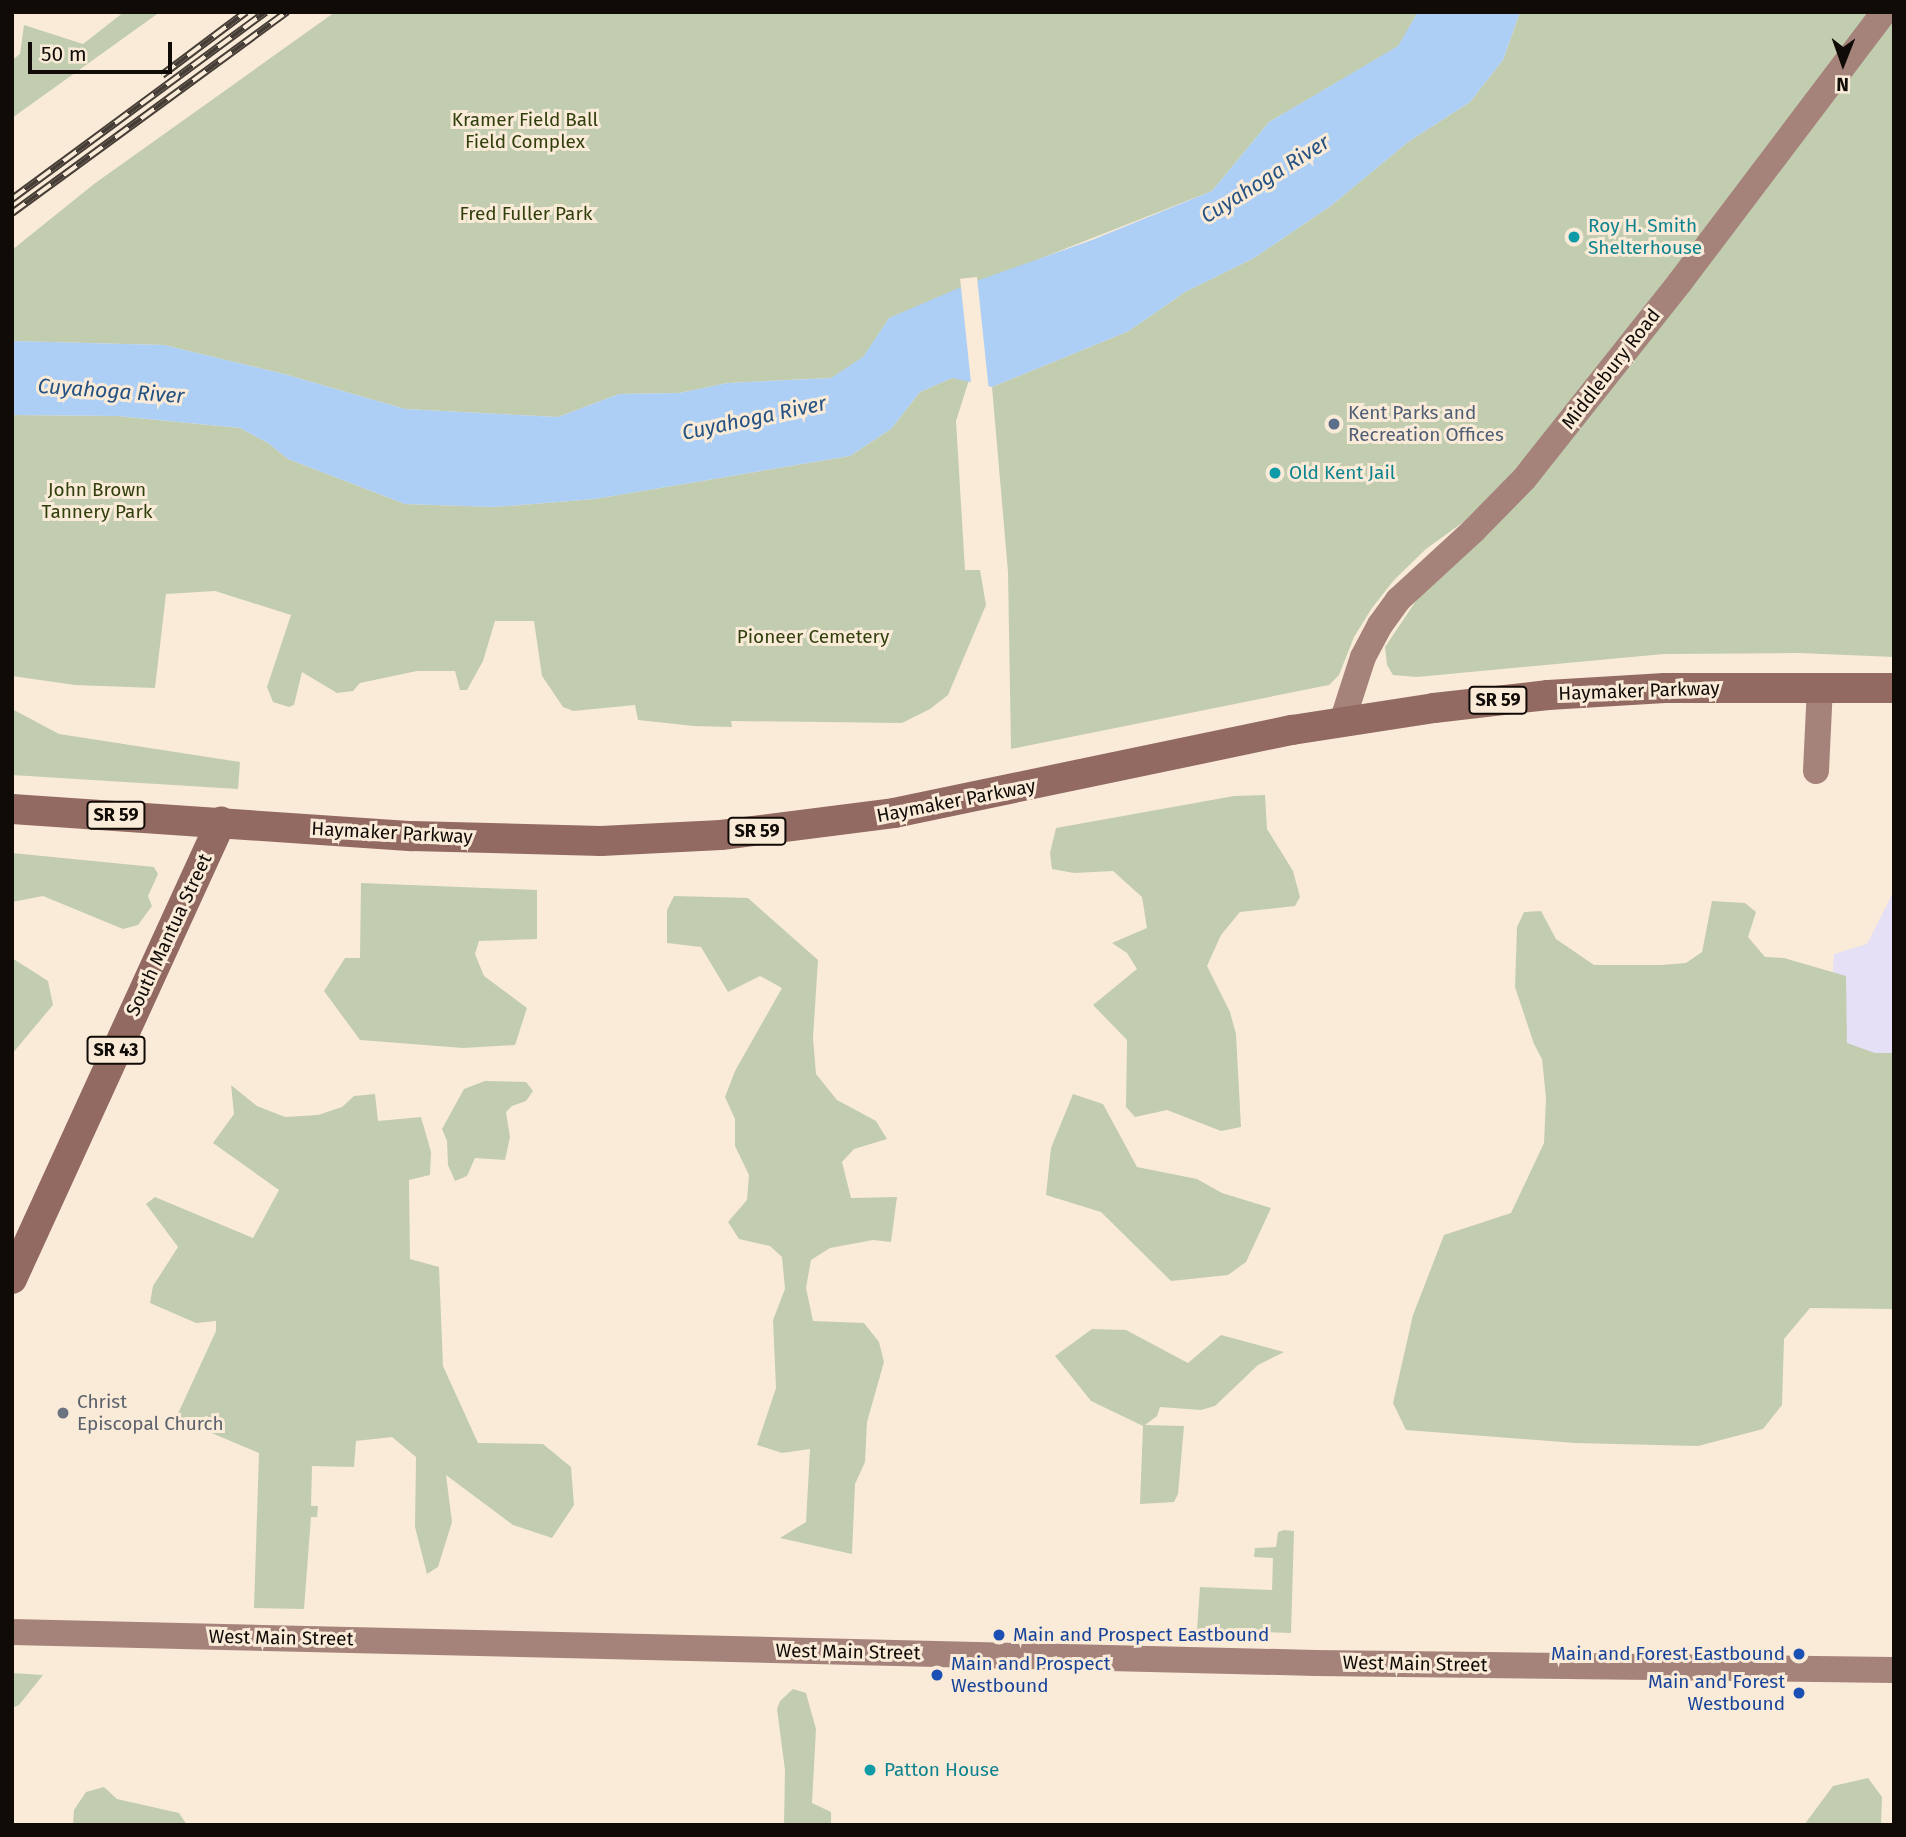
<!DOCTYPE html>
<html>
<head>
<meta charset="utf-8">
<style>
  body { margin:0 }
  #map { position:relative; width:1906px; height:1837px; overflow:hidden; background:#faebd8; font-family:"Fira Sans",sans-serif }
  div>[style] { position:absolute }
  .industrial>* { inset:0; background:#e5e0f6 }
  .green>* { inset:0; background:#c2cdb0 }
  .water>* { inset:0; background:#adcff5 }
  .pier>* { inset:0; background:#faebd8; transform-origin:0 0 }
  .secondary>* { height:26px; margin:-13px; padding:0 13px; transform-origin:13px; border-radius:13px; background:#a5837b }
  .primary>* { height:30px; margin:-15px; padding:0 15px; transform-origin:15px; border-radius:15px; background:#936a61 }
  .rail>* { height:8px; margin-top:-4px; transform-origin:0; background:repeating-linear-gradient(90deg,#faebd8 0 16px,#463e36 0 32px); box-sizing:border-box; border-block:2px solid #463e36 }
  .dots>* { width:19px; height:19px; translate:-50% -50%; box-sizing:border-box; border:4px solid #faebd8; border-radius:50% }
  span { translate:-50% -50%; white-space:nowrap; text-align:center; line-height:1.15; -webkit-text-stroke:6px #faebd8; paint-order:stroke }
  .shield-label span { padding:2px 5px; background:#faebd8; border:2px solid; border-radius:5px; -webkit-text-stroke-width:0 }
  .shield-label { font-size:18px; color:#100b06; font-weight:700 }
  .park-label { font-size:19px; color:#303f0c }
  .culture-label { font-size:19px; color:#0d838f }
  .left { translate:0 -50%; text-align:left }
  .street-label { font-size:19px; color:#100b06 }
  .service-label { font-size:19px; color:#4e5e75 }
  .worship-label { font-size:19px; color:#5b616d }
  .transit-label { font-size:19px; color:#164399 }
  .right { translate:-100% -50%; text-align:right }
  .water-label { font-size:21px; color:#245282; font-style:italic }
  .frame { position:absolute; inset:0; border:14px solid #100b06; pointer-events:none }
  .north { position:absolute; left:1808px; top:28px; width:70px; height:70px; -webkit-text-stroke:5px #faebd8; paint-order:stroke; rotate:181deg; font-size:19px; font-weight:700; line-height:28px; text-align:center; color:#100b06 }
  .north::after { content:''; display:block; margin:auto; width:24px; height:32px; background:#100b06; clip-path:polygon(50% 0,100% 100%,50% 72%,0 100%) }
  .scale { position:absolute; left:28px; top:42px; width:144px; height:32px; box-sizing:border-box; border:4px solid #100b06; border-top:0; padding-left:9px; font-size:21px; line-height:24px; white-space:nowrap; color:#100b06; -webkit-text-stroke:5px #faebd8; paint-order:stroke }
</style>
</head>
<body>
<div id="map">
  <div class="industrial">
    <div style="clip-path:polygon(1894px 891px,1894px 1068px,1826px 1066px,1834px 954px,1867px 944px)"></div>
  </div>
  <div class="green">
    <div style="clip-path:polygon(124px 12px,160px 12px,12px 118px,12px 60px,20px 54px,24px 25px,83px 44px)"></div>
    <div style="clip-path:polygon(335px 12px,1418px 12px,1399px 46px,1269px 122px,1212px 191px,889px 318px,863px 358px,831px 378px,728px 383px,679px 393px,619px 394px,558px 417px,405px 409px,284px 374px,164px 345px,12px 341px,12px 250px,94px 184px)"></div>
    <div style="clip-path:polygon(1520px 12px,1872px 12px,1561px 416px,1480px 510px,1426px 549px,1394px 580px,1372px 608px,1354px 637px,1339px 675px,1329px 685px,1011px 749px,1008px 572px,992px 387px,1129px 331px,1185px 292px,1254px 258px,1332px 205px,1408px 142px,1470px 102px,1503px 60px)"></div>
    <div style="clip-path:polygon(1894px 18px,1894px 657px,1799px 653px,1664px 654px,1417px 677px,1393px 675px,1387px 665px,1385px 647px,1422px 592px)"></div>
    <div style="clip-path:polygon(952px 378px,969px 380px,956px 421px,965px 570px,980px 570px,986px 605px,948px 695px,930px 709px,902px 723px,731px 721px,732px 727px,694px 726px,638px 720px,635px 705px,573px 711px,563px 707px,542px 676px,534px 621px,495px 621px,483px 661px,467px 690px,460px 690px,455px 671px,417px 671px,360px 683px,353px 691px,337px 693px,302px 672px,294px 705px,289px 707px,273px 702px,267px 687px,291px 615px,215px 591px,166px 594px,155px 688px,75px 685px,12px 676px,12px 415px,117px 416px,240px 428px,268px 443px,288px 459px,405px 504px,494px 507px,595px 499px,850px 456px,891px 429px,920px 392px)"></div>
    <div style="clip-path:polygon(12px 709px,59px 734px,240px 762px,238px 789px,12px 775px)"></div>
    <div style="clip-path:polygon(1265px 795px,1267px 829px,1293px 871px,1300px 897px,1295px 906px,1240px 912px,1221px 935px,1207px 966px,1230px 1012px,1236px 1034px,1241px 1127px,1221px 1131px,1167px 1110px,1135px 1117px,1126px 1107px,1127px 1040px,1093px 1005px,1137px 969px,1127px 953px,1112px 943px,1147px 928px,1142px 897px,1113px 871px,1074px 873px,1052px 869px,1050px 853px,1056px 828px,1234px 796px)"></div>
    <div style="clip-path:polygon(12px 853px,154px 867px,158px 874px,148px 896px,152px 906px,138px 925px,123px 929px,43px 896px,12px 902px)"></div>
    <div style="clip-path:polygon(361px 883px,537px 890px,537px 939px,479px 941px,475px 954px,484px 976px,527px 1008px,515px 1045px,463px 1048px,360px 1040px,324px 991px,345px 958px,360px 958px)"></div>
    <div style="clip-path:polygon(674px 896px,748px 898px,818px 960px,813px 1038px,816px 1074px,837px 1100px,876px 1121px,887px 1139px,854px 1149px,842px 1162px,851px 1198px,897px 1197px,891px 1242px,873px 1240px,830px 1248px,811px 1260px,806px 1288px,813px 1321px,864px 1323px,879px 1342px,884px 1362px,867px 1422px,865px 1462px,855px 1484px,852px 1554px,780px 1538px,806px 1522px,810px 1449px,782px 1453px,757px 1445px,776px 1388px,773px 1320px,785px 1289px,782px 1257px,770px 1246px,739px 1239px,728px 1222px,747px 1200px,749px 1175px,735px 1146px,735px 1119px,725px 1097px,735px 1071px,782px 988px,760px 976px,728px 992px,701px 947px,667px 943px,667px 910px)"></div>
    <div style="clip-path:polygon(1712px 901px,1745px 903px,1756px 912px,1748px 937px,1765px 957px,1784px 958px,1846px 976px,1847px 1043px,1875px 1053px,1894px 1053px,1894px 1309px,1810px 1308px,1784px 1339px,1782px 1405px,1763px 1429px,1698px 1446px,1575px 1443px,1406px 1430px,1393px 1403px,1413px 1315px,1444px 1235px,1511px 1213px,1544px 1143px,1546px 1098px,1542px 1059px,1534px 1044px,1515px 987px,1517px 927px,1524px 912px,1541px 911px,1556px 939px,1594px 965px,1661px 965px,1686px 963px,1702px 952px)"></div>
    <div style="clip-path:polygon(12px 958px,48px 981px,53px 1005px,12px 1054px)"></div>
    <div style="clip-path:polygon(485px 1081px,526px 1082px,533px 1091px,526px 1101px,512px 1106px,506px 1112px,510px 1137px,505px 1160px,475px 1158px,467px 1176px,455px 1181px,448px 1165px,447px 1141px,442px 1129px,464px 1089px)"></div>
    <div style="clip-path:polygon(231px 1085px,257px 1106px,285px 1117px,318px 1115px,342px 1107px,354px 1096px,375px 1094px,378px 1121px,421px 1117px,431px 1152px,430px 1175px,409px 1180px,410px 1259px,439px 1267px,443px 1366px,478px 1443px,543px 1444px,571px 1467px,574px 1505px,552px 1538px,513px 1525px,446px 1475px,452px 1522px,438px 1567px,427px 1574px,415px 1527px,416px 1457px,392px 1437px,356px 1441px,354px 1467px,312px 1466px,311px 1506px,318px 1506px,317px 1517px,311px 1517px,304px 1609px,254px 1608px,259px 1453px,176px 1418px,216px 1331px,216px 1321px,196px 1323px,150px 1303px,153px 1286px,178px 1247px,146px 1204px,155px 1197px,253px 1238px,279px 1190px,213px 1143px,234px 1114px)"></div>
    <div style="clip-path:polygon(1073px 1094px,1103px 1104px,1137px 1167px,1197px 1179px,1222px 1193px,1271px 1208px,1246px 1262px,1228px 1275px,1171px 1281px,1101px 1212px,1046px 1195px,1051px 1148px)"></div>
    <div style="clip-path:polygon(1092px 1329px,1126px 1330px,1188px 1363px,1221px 1335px,1284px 1352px,1258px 1365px,1215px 1406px,1201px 1410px,1160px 1407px,1157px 1416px,1145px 1425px,1184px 1426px,1178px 1494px,1174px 1502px,1140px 1504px,1143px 1426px,1091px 1401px,1055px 1356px)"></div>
    <div style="clip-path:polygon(1284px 1530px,1294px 1531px,1291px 1633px,1197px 1630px,1200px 1587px,1272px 1590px,1273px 1558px,1254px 1557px,1255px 1548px,1276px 1547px,1278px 1532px)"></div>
    <div style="clip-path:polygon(12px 1673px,43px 1675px,19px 1705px,12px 1708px)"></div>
    <div style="clip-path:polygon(793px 1689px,806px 1693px,816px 1729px,812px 1803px,831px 1812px,831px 1825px,784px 1825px,785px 1770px,777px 1709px,780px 1701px)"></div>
    <div style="clip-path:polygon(1868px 1778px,1882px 1797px,1881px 1825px,1804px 1825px,1833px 1786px)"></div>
    <div style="clip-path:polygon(104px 1787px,117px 1799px,179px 1813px,187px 1825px,73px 1825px,74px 1810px,86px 1792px)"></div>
  </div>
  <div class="water">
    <div style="clip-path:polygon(1418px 12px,1520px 12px,1503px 60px,1470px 102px,1408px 142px,1332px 205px,1254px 258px,1185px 292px,1129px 331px,992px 387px,952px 378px,920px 392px,891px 429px,850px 456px,595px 499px,494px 507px,405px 504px,288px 459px,268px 443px,240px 428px,117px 416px,12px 415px,12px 341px,164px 345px,284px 374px,405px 409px,558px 417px,619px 394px,679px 393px,728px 383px,831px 378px,863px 357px,889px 318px,968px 284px,1092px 240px,1212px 191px,1269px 122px,1398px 46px)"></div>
  </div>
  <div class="pier">
    <div style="left:977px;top:277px;width:114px;height:17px;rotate:84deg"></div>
  </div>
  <div class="secondary">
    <div style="left:1342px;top:722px;width:68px;rotate:-72.1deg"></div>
    <div style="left:1363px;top:657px;width:36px;rotate:-62deg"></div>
    <div style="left:1380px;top:625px;width:31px;rotate:-54deg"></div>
    <div style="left:1398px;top:600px;width:103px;rotate:-42.6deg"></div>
    <div style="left:1474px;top:530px;width:71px;rotate:-45.6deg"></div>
    <div style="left:1524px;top:479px;width:251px;rotate:-51.6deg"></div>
    <div style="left:1680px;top:282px;width:338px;rotate:-52.9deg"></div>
    <div style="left:1816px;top:771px;width:85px;rotate:-87.3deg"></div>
    <div style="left:12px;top:1632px;width:1304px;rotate:1.36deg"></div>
    <div style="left:1316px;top:1663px;width:578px;rotate:0.69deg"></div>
  </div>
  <div class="primary">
    <div style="left:12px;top:809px;width:401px;rotate:3.9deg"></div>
    <div style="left:412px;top:836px;width:189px;rotate:1.5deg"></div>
    <div style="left:601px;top:841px;width:120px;rotate:-2.9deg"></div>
    <div style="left:721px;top:835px;width:174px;rotate:-7.2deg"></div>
    <div style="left:894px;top:813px;width:407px;rotate:-11.8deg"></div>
    <div style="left:1292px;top:730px;width:144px;rotate:-8.8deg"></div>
    <div style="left:1434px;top:708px;width:115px;rotate:-6.5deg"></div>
    <div style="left:1548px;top:695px;width:117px;rotate:-3.4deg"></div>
    <div style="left:1665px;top:688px;width:229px"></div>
    <div style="left:12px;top:1279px;width:503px;rotate:-65.42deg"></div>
  </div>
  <div class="rail">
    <div style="left:162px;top:75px;width:105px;rotate:-36.9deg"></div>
    <div style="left:12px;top:199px;width:315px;rotate:-36.4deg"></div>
    <div style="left:12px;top:213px;width:341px;rotate:-36.2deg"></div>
  </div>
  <div class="dots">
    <div style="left:1574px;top:237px;background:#0f9aa8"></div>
    <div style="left:1334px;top:424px;background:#5c6f8a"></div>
    <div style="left:1275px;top:473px;background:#0f9aa8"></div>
    <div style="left:63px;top:1413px;background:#6b7280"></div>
    <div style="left:999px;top:1635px;background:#1a4fb4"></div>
    <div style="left:1799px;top:1654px;background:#1a4fb4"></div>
    <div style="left:937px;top:1675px;background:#1a4fb4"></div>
    <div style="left:1799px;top:1693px;background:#1a4fb4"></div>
    <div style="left:870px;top:1770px;background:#0f9aa8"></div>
  </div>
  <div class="shield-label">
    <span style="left:1498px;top:700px">SR 59</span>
    <span style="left:116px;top:815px">SR 59</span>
    <span style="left:757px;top:831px">SR 59</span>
    <span style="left:116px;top:1050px">SR 43</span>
  </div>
  <div class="park-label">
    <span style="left:525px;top:131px">Kramer Field Ball<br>Field Complex</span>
    <span style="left:526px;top:214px">Fred Fuller Park</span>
    <span style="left:97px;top:501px">John Brown<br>Tannery Park</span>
    <span style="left:813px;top:637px">Pioneer Cemetery</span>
  </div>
  <div class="culture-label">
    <span class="left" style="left:1588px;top:237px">Roy H. Smith<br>Shelterhouse</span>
    <span class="left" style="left:1289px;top:473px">Old Kent Jail</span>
    <span class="left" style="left:884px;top:1770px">Patton House</span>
  </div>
  <div class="street-label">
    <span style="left:1611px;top:369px;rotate:-52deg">Middlebury Road</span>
    <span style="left:1639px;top:691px;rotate:-2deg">Haymaker Parkway</span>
    <span style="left:956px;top:801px;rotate:-11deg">Haymaker Parkway</span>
    <span style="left:392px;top:833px;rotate:3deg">Haymaker Parkway</span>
    <span style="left:169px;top:935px;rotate:-65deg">South Mantua Street</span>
    <span style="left:281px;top:1638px;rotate:1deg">West Main Street</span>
    <span style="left:848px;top:1652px;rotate:1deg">West Main Street</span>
    <span style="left:1415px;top:1664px;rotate:1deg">West Main Street</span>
  </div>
  <div class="service-label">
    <span class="left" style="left:1348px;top:424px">Kent Parks and<br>Recreation Offices</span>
  </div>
  <div class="worship-label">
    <span class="left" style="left:77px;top:1413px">Christ<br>Episcopal Church</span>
  </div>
  <div class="transit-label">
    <span class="left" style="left:1013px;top:1635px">Main and Prospect Eastbound</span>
    <span class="right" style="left:1785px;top:1654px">Main and Forest Eastbound</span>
    <span class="left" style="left:951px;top:1675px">Main and Prospect<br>Westbound</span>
    <span class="right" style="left:1785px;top:1693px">Main and Forest<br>Westbound</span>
  </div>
  <div class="water-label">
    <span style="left:1265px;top:179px;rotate:-32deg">Cuyahoga River</span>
    <span style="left:111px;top:391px;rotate:4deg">Cuyahoga River</span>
    <span style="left:754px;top:418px;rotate:-12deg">Cuyahoga River</span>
  </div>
  <div class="frame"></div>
  <div class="north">N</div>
  <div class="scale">50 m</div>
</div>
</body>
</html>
